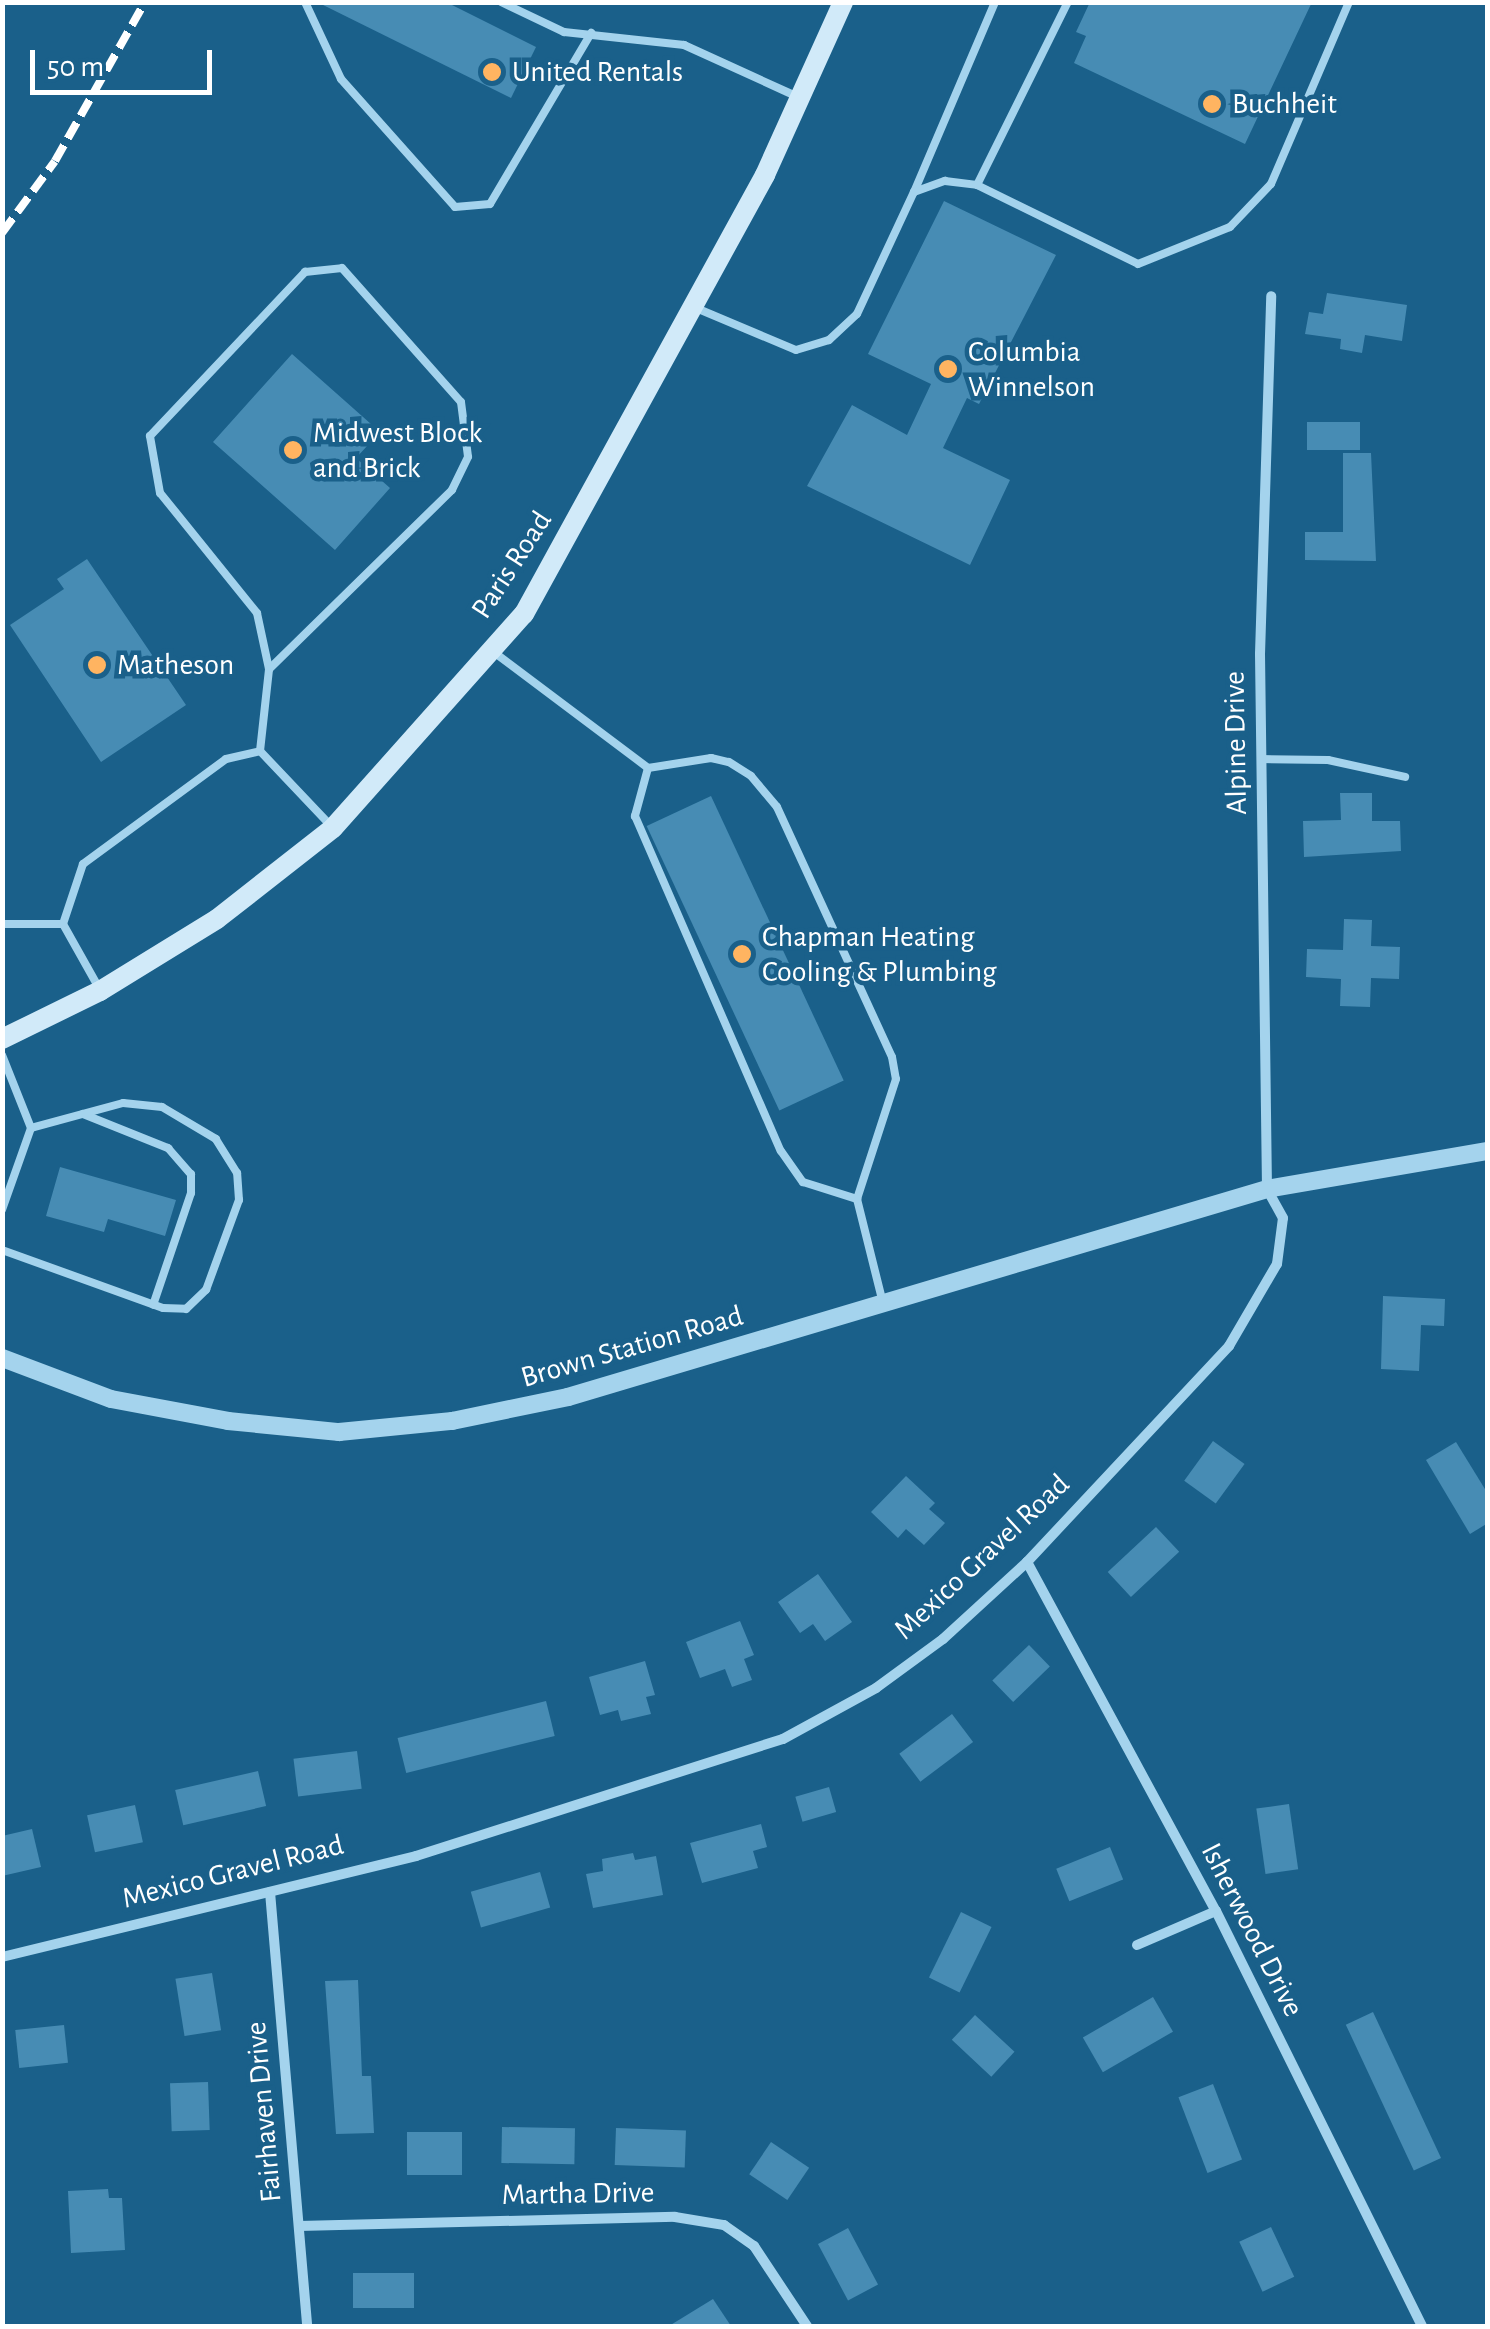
<!DOCTYPE html>
<html>
<head>
<meta charset="utf-8">
<style>
  body { margin:0 }
  #map { position:relative; width:1490px; height:2329px; overflow:hidden; background:#1a608a; font-family:"Alegreya Sans",sans-serif }
  div>[style] { position:absolute }
  .building>* { inset:0; background:#478cb4; transform-origin:0 0 }
  .service>* { height:8px; margin:-4px; padding:0 4px; transform-origin:4px; border-radius:4px; background:#a4d3ed }
  .minor>* { height:10px; margin:-5px; padding:0 5px; transform-origin:5px; border-radius:5px; background:#a4d3ed }
  .tertiary>* { height:18px; margin:-9px; padding:0 9px; transform-origin:9px; border-radius:9px; background:#a4d3ed }
  .secondary>* { height:20px; margin:-10px; padding:0 10px; transform-origin:10px; border-radius:10px; background:#d1eaf9 }
  .rail>* { height:8px; margin-top:-4px; transform-origin:0; background:repeating-linear-gradient(90deg,#fff 0 18px,transparent 0 26px) }
  .dots>* { width:28px; height:28px; translate:-50% -50%; box-sizing:border-box; border:5px solid #1a608a; border-radius:50% }
  span { translate:-50% -50%; white-space:nowrap; text-align:center; line-height:1.15; -webkit-text-stroke:9px #1a608a; paint-order:stroke }
  .poi-label { font-size:30px; color:#fff }
  .left { translate:0 -50%; text-align:left }
  .street-label { font-size:30px; color:#fff }
  .frame { position:absolute; inset:0; border:5px solid #fff; pointer-events:none }
  .scale { position:absolute; left:30px; top:50px; width:182px; height:45px; box-sizing:border-box; border:5px solid #fff; border-top:0; padding-left:12px; font-size:30px; line-height:35px; white-space:nowrap; color:#fff; -webkit-text-stroke:8px #1a608a; paint-order:stroke }
</style>
</head>
<body>
<div id="map">
  <div class="building">
    <div style="clip-path:polygon(317px 2px,446px 2px,536px 47px,511px 98px)"></div>
    <div style="clip-path:polygon(1090px 2px,1312px 2px,1245px 144px,1074px 63px,1086px 36px,1076px 32px)"></div>
    <div style="clip-path:polygon(944px 201px,1056px 255px,979px 404px,967px 398px,943px 448px,1010px 480px,970px 565px,807px 486px,852px 405px,907px 435px,931px 384px,868px 354px)"></div>
    <div style="clip-path:polygon(1327px 293px,1407px 305px,1402px 341px,1365px 335px,1362px 353px,1340px 349px,1341px 339px,1305px 334px,1309px 312px,1323px 314px)"></div>
    <div style="clip-path:polygon(292px 354px,380px 432px,356px 458px,390px 488px,335px 550px,213px 442px)"></div>
    <div style="left:1360px;top:422px;width:28px;height:53px;rotate:90deg"></div>
    <div style="clip-path:polygon(1343px 453px,1371px 453px,1376px 561px,1305px 560px,1305px 532px,1343px 532px)"></div>
    <div style="clip-path:polygon(87px 559px,186px 705px,101px 762px,10px 625px,64px 589px,57px 579px)"></div>
    <div style="clip-path:polygon(1340px 793px,1372px 793px,1372px 821px,1400px 821px,1401px 851px,1304px 857px,1303px 821px,1341px 820px)"></div>
    <div style="left:711px;top:796px;width:314px;height:71px;rotate:65deg"></div>
    <div style="clip-path:polygon(1344px 919px,1372px 920px,1371px 946px,1400px 947px,1399px 979px,1371px 978px,1370px 1007px,1340px 1006px,1341px 979px,1306px 977px,1307px 949px,1343px 950px)"></div>
    <div style="clip-path:polygon(60px 1167px,176px 1200px,165px 1236px,108px 1219px,104px 1232px,46px 1216px)"></div>
    <div style="clip-path:polygon(1383px 1296px,1445px 1299px,1444px 1326px,1421px 1325px,1419px 1371px,1381px 1369px)"></div>
    <div style="left:1213px;top:1441px;width:39px;height:49px;rotate:36deg"></div>
    <div style="clip-path:polygon(1456px 1442px,1488px 1494px,1488px 1523px,1470px 1534px,1426px 1460px)"></div>
    <div style="clip-path:polygon(906px 1476px,935px 1503px,929px 1509px,945px 1523px,924px 1545px,906px 1529px,898px 1538px,871px 1512px)"></div>
    <div style="left:1156px;top:1527px;width:34px;height:66px;rotate:47deg"></div>
    <div style="clip-path:polygon(818px 1574px,852px 1622px,825px 1641px,813px 1624px,800px 1633px,778px 1602px)"></div>
    <div style="clip-path:polygon(740px 1621px,754px 1655px,744px 1659px,752px 1680px,732px 1687px,725px 1669px,700px 1678px,686px 1642px)"></div>
    <div style="left:1029px;top:1645px;width:30px;height:51px;rotate:46deg"></div>
    <div style="clip-path:polygon(645px 1661px,655px 1695px,646px 1697px,651px 1714px,621px 1721px,618px 1710px,600px 1715px,589px 1677px)"></div>
    <div style="left:546px;top:1701px;width:36px;height:153px;rotate:76deg"></div>
    <div style="left:952px;top:1714px;width:35px;height:66px;rotate:53deg"></div>
    <div style="left:357px;top:1751px;width:38px;height:64px;rotate:83deg"></div>
    <div style="left:258px;top:1771px;width:36px;height:85px;rotate:77deg"></div>
    <div style="left:829px;top:1787px;width:26px;height:35px;rotate:74deg"></div>
    <div style="left:1289px;top:1804px;width:66px;height:33px;rotate:82deg"></div>
    <div style="left:135px;top:1805px;width:38px;height:49px;rotate:78deg"></div>
    <div style="clip-path:polygon(761px 1824px,767px 1847px,753px 1851px,758px 1868px,702px 1883px,690px 1843px)"></div>
    <div style="clip-path:polygon(32px 1829px,41px 1867px,2px 1876px,2px 1836px)"></div>
    <div style="left:1110px;top:1847px;width:35px;height:58px;rotate:68deg"></div>
    <div style="clip-path:polygon(633px 1853px,635px 1860px,656px 1856px,663px 1895px,593px 1908px,586px 1874px,603px 1871px,602px 1859px)"></div>
    <div style="left:540px;top:1872px;width:37px;height:72px;rotate:74deg"></div>
    <div style="left:961px;top:1912px;width:34px;height:73px;rotate:26deg"></div>
    <div style="left:212px;top:1973px;width:58px;height:37px;rotate:81deg"></div>
    <div style="clip-path:polygon(358px 1980px,362px 2076px,371px 2076px,374px 2133px,336px 2134px,325px 1981px)"></div>
    <div style="left:1153px;top:1997px;width:40px;height:81px;rotate:60deg"></div>
    <div style="left:1373px;top:2012px;width:161px;height:30px;rotate:65deg"></div>
    <div style="left:975px;top:2015px;width:54px;height:34px;rotate:43deg"></div>
    <div style="left:64px;top:2025px;width:38px;height:49px;rotate:84deg"></div>
    <div style="left:208px;top:2082px;width:48px;height:38px;rotate:88deg"></div>
    <div style="left:1213px;top:2084px;width:81px;height:37px;rotate:69deg"></div>
    <div style="left:502px;top:2127px;width:73px;height:36px;rotate:1deg"></div>
    <div style="left:616px;top:2128px;width:70px;height:37px;rotate:2deg"></div>
    <div style="left:407px;top:2132px;width:55px;height:43px"></div>
    <div style="left:771px;top:2142px;width:46px;height:39px;rotate:34deg"></div>
    <div style="clip-path:polygon(108px 2189px,109px 2198px,122px 2198px,125px 2250px,71px 2253px,68px 2191px)"></div>
    <div style="left:1271px;top:2227px;width:55px;height:35px;rotate:65deg"></div>
    <div style="left:848px;top:2228px;width:64px;height:34px;rotate:62deg"></div>
    <div style="left:414px;top:2273px;width:35px;height:61px;rotate:90deg"></div>
    <div style="clip-path:polygon(713px 2299px,731px 2326px,669px 2326px)"></div>
  </div>
  <div class="service">
    <div style="left:305px;top:2px;width:85px;rotate:64.9deg"></div>
    <div style="left:341px;top:79px;width:171px;rotate:48.3deg"></div>
    <div style="left:455px;top:207px;width:35px;rotate:-5deg"></div>
    <div style="left:490px;top:204px;width:199px;rotate:-59.4deg"></div>
    <div style="left:501px;top:2px;width:70px;rotate:25.5deg"></div>
    <div style="left:564px;top:32px;width:121px;rotate:6.2deg"></div>
    <div style="left:684px;top:45px;width:123px;rotate:24.5deg"></div>
    <div style="left:977px;top:185px;width:204px;rotate:-63.6deg"></div>
    <div style="left:914px;top:192px;width:207px;rotate:-66.9deg"></div>
    <div style="left:696px;top:308px;width:108px;rotate:22.8deg"></div>
    <div style="left:796px;top:350px;width:34px;rotate:-17deg"></div>
    <div style="left:829px;top:340px;width:38px;rotate:-43deg"></div>
    <div style="left:857px;top:314px;width:135px;rotate:-65deg"></div>
    <div style="left:914px;top:192px;width:33px;rotate:-20deg"></div>
    <div style="left:945px;top:181px;width:32px;rotate:7deg"></div>
    <div style="left:977px;top:185px;width:179px;rotate:26.1deg"></div>
    <div style="left:1138px;top:264px;width:99px;rotate:-21.9deg"></div>
    <div style="left:1230px;top:227px;width:59px;rotate:-46.4deg"></div>
    <div style="left:1271px;top:184px;width:198px;rotate:-66.8deg"></div>
    <div style="left:495px;top:653px;width:191px;rotate:36.9deg"></div>
    <div style="left:648px;top:768px;width:64px;rotate:-9deg"></div>
    <div style="left:711px;top:758px;width:18px;rotate:13deg"></div>
    <div style="left:729px;top:762px;width:26px;rotate:32deg"></div>
    <div style="left:751px;top:776px;width:40px;rotate:50deg"></div>
    <div style="left:777px;top:807px;width:275px;rotate:65.3deg"></div>
    <div style="left:892px;top:1057px;width:22px;rotate:80deg"></div>
    <div style="left:896px;top:1079px;width:126px;rotate:108deg"></div>
    <div style="left:857px;top:1199px;width:107px;rotate:76deg"></div>
    <div style="left:260px;top:751px;width:82px;rotate:-83.7deg"></div>
    <div style="left:269px;top:669px;width:57px;rotate:-102.1deg"></div>
    <div style="left:257px;top:613px;width:154px;rotate:-128.9deg"></div>
    <div style="left:160px;top:493px;width:58px;rotate:-100deg"></div>
    <div style="left:150px;top:436px;width:226px;rotate:-46.6deg"></div>
    <div style="left:305px;top:272px;width:37px;rotate:-6deg"></div>
    <div style="left:342px;top:268px;width:179px;rotate:48.4deg"></div>
    <div style="left:461px;top:402px;width:55px;rotate:82.7deg"></div>
    <div style="left:468px;top:457px;width:37px;rotate:116deg"></div>
    <div style="left:452px;top:490px;width:256px;rotate:135.6deg"></div>
    <div style="left:1261px;top:759px;width:67px;rotate:0.9deg"></div>
    <div style="left:1328px;top:760px;width:79px;rotate:12.4deg"></div>
    <div style="left:648px;top:768px;width:50px;rotate:105.2deg"></div>
    <div style="left:635px;top:816px;width:365px;rotate:66.5deg"></div>
    <div style="left:781px;top:1151px;width:38px;rotate:55deg"></div>
    <div style="left:803px;top:1182px;width:57px;rotate:17.5deg"></div>
    <div style="left:2px;top:924px;width:61px"></div>
    <div style="left:63px;top:924px;width:76px;rotate:60.7deg"></div>
    <div style="left:63px;top:924px;width:63px;rotate:-71.6deg"></div>
    <div style="left:83px;top:864px;width:177px;rotate:-36.3deg"></div>
    <div style="left:226px;top:759px;width:35px;rotate:-13deg"></div>
    <div style="left:260px;top:751px;width:105px;rotate:46.5deg"></div>
    <div style="left:2px;top:1055px;width:79px;rotate:68.3deg"></div>
    <div style="left:31px;top:1128px;width:87px;rotate:109.5deg"></div>
    <div style="left:83px;top:1114px;width:92px;rotate:21.8deg"></div>
    <div style="left:168px;top:1148px;width:35px;rotate:49deg"></div>
    <div style="left:191px;top:1174px;width:19px;rotate:90deg"></div>
    <div style="left:191px;top:1193px;width:118px;rotate:108.7deg"></div>
    <div style="left:2px;top:1250px;width:171px;rotate:19.8deg"></div>
    <div style="left:163px;top:1308px;width:23px;rotate:2deg"></div>
    <div style="left:186px;top:1309px;width:28px;rotate:-44deg"></div>
    <div style="left:206px;top:1290px;width:96px;rotate:-69.9deg"></div>
    <div style="left:239px;top:1200px;width:27px;rotate:-94deg"></div>
    <div style="left:237px;top:1173px;width:40px;rotate:-122deg"></div>
    <div style="left:216px;top:1139px;width:63px;rotate:-149.3deg"></div>
    <div style="left:162px;top:1107px;width:39px;rotate:-174deg"></div>
    <div style="left:123px;top:1103px;width:95px;rotate:164.8deg"></div>
  </div>
  <div class="minor">
    <div style="left:1027px;top:1562px;width:397px;rotate:61.6deg"></div>
    <div style="left:1216px;top:1911px;width:463px;rotate:63.6deg"></div>
    <div style="left:270px;top:1892px;width:436px;rotate:85.1deg"></div>
    <div style="left:1137px;top:1945px;width:86px;rotate:-23.3deg"></div>
    <div style="left:2px;top:1957px;width:426px;rotate:-13.7deg"></div>
    <div style="left:416px;top:1856px;width:385px;rotate:-17.7deg"></div>
    <div style="left:783px;top:1739px;width:106px;rotate:-28.7deg"></div>
    <div style="left:876px;top:1688px;width:83px;rotate:-36.2deg"></div>
    <div style="left:943px;top:1639px;width:114px;rotate:-42.5deg"></div>
    <div style="left:1027px;top:1562px;width:296px;rotate:-46.9deg"></div>
    <div style="left:1229px;top:1346px;width:95px;rotate:-59.7deg"></div>
    <div style="left:1277px;top:1264px;width:46px;rotate:-82.6deg"></div>
    <div style="left:1283px;top:1218px;width:33px;rotate:-119deg"></div>
    <div style="left:1267px;top:1189px;width:535px;rotate:-90.75deg"></div>
    <div style="left:1260px;top:654px;width:358px;rotate:-88.2deg"></div>
    <div style="left:299px;top:2226px;width:376px;rotate:-1.4deg"></div>
    <div style="left:675px;top:2217px;width:50px;rotate:9.3deg"></div>
    <div style="left:724px;top:2225px;width:37px;rotate:35deg"></div>
    <div style="left:754px;top:2246px;width:96px;rotate:56.5deg"></div>
  </div>
  <div class="tertiary">
    <div style="left:2px;top:1358px;width:116px;rotate:20.6deg"></div>
    <div style="left:111px;top:1399px;width:119px;rotate:10.6deg"></div>
    <div style="left:228px;top:1421px;width:112px;rotate:5.7deg"></div>
    <div style="left:339px;top:1432px;width:114px;rotate:-5.6deg"></div>
    <div style="left:452px;top:1421px;width:118px;rotate:-11.7deg"></div>
    <div style="left:568px;top:1397px;width:729px;rotate:-16.57deg"></div>
    <div style="left:1267px;top:1189px;width:224px;rotate:-9.8deg"></div>
  </div>
  <div class="secondary">
    <div style="left:2px;top:1039px;width:109px;rotate:-26.1deg"></div>
    <div style="left:100px;top:991px;width:137px;rotate:-31.6deg"></div>
    <div style="left:217px;top:919px;width:147px;rotate:-38.1deg"></div>
    <div style="left:333px;top:828px;width:287px;rotate:-48.3deg"></div>
    <div style="left:524px;top:614px;width:501px;rotate:-61.23deg"></div>
    <div style="left:765px;top:175px;width:190px;rotate:-65.7deg"></div>
  </div>
  <div class="rail">
    <div style="left:2px;top:233px;width:89px;rotate:-53.6deg"></div>
    <div style="left:55px;top:161px;width:183px;rotate:-60.5deg"></div>
  </div>
  <div class="dots">
    <div style="left:492px;top:72px;background:#ffb461"></div>
    <div style="left:1212px;top:104px;background:#ffb461"></div>
    <div style="left:948px;top:369px;background:#ffb461"></div>
    <div style="left:293px;top:450px;background:#ffb461"></div>
    <div style="left:97px;top:665px;background:#ffb461"></div>
    <div style="left:742px;top:954px;background:#ffb461"></div>
  </div>
  <div class="poi-label">
    <span class="left" style="left:512px;top:72px">United Rentals</span>
    <span class="left" style="left:1232px;top:104px">Buchheit</span>
    <span class="left" style="left:968px;top:369px">Columbia<br>Winnelson</span>
    <span class="left" style="left:313px;top:450px">Midwest Block<br>and Brick</span>
    <span class="left" style="left:117px;top:665px">Matheson</span>
    <span class="left" style="left:762px;top:954px">Chapman Heating<br>Cooling &amp; Plumbing</span>
  </div>
  <div class="street-label">
    <span style="left:512px;top:565px;rotate:-57deg">Paris Road</span>
    <span style="left:1236px;top:743px;rotate:-91deg">Alpine Drive</span>
    <span style="left:632px;top:1347px;rotate:-16deg">Brown Station Road</span>
    <span style="left:982px;top:1557px;rotate:-43deg">Mexico Gravel Road</span>
    <span style="left:233px;top:1872px;rotate:-14deg">Mexico Gravel Road</span>
    <span style="left:1252px;top:1930px;rotate:63deg">Isherwood Drive</span>
    <span style="left:264px;top:2112px;rotate:-95deg">Fairhaven Drive</span>
    <span style="left:578px;top:2194px;rotate:-1deg">Martha Drive</span>
  </div>
  <div class="frame"></div>
  <div class="scale">50 m</div>
</div>
</body>
</html>
